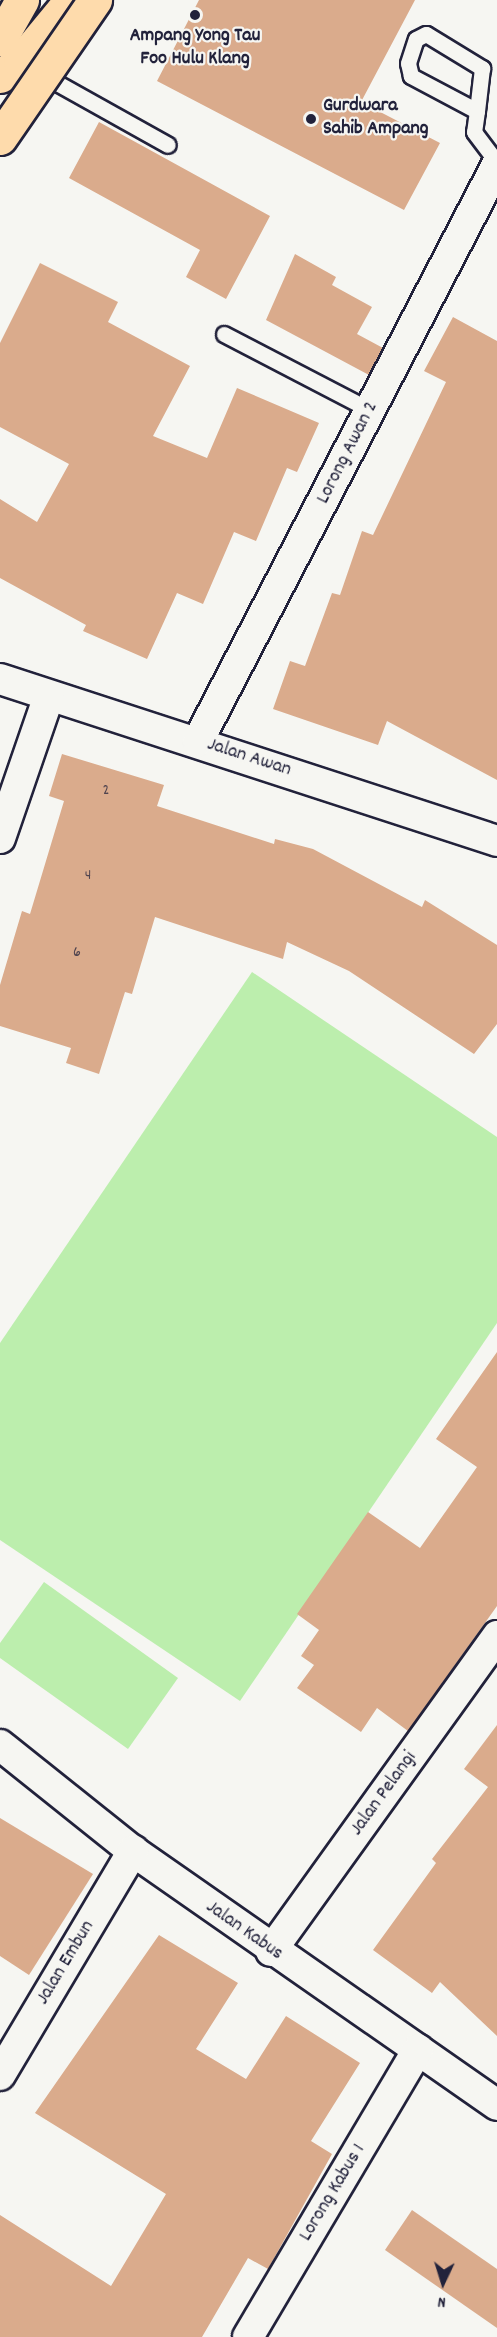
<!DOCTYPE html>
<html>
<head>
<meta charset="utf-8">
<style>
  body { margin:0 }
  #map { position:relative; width:497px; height:2337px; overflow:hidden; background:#f6f6f2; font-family:Dekko,sans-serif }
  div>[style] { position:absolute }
  .green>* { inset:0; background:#bceead }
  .building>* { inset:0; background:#daab8c }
  .roads { filter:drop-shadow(2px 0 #22223b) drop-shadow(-2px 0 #22223b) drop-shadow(0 2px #22223b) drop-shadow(0 -2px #22223b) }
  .lane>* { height:15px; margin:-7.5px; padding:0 7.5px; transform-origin:7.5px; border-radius:7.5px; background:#f6f6f2 }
  .street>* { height:30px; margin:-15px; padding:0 15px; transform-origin:15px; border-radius:15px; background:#f6f6f2 }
  .highway>* { height:33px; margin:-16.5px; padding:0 16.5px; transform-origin:16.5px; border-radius:16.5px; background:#fedbac }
  .bridges { filter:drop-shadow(2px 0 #22223b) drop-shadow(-2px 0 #22223b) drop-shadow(0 2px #22223b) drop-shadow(0 -2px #22223b) }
  .highway-bridge>* { height:33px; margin:-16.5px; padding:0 16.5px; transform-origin:16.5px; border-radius:16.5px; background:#fedbac }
  .dots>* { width:16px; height:16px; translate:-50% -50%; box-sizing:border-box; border:3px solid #f6f6f2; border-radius:50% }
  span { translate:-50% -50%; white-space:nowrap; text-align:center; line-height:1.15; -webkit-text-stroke:4.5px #f6f6f2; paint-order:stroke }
  .number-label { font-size:16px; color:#50444f }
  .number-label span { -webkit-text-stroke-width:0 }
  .poi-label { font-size:20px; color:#22223b; font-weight:700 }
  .left { translate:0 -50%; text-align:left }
  .street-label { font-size:20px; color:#22223b }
  .north { position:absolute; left:413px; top:2253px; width:60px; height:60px; -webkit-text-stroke:4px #f6f6f2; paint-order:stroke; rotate:184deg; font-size:16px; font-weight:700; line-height:24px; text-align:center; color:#22223b }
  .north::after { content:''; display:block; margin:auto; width:21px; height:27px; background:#22223b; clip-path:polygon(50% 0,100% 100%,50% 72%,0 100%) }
</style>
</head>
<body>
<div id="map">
  <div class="green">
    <div style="clip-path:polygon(252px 972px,497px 1137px,497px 1323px,240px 1701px,0 1540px,0 1343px)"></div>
    <div style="clip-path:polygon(44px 1582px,178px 1678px,128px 1749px,0 1658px,0 1643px)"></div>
  </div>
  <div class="building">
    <div style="clip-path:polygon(199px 0,415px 0,361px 102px,440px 143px,404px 210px,157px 81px)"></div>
    <div style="clip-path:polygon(99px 122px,270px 216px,226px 299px,186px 277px,200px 250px,69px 178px)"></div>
    <div style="clip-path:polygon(295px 254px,336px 277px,332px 285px,372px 307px,357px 334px,383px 348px,369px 375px,266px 320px)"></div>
    <div style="clip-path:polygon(40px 263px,118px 302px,108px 322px,190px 366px,153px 436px,207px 458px,237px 388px,319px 423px,297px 472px,287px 468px,256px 541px,234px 532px,203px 604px,177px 593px,147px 659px,83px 631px,86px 625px,0 578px,0 499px,37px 522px,69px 464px,0 427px,0 343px)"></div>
    <div style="clip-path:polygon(453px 317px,497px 341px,497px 780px,387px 721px,378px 745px,273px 709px,290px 661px,305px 666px,332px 593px,340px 595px,362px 531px,373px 535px,446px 382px,424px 371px)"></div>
    <div style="clip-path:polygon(62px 754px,164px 785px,157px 806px,274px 844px,275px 839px,313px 849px,422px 907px,425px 900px,497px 945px,497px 1024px,474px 1054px,349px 971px,287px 942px,283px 959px,155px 917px,132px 994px,125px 992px,99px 1074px,66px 1063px,71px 1048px,0 1026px,0 985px,22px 911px,30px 914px,64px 801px,49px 796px)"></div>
    <div style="clip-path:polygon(497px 1352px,497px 1606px,408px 1731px,377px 1708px,361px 1732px,297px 1688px,314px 1665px,301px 1656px,319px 1630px,297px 1614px,368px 1512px,420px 1548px,477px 1467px,436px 1439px)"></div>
    <div style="clip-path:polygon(497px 1725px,497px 2036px,440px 1982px,432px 1993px,373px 1950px,436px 1863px,432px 1859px,488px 1787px,464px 1769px)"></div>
    <div style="clip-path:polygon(0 1818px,93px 1874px,29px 1975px,0 1956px)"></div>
    <div style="clip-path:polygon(159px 1935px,238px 1983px,196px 2049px,246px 2079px,286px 2016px,360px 2063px,311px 2141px,332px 2154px,268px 2269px,248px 2258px,202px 2337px,0 2337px,0 2215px,111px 2286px,166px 2194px,35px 2113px)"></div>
    <div style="clip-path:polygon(412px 2210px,497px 2269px,497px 2328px,385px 2250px)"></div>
  </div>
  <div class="roads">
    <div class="lane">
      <div style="left:41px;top:74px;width:145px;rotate:29.2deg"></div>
      <div style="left:477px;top:111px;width:75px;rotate:-152.1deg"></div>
      <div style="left:411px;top:76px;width:13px;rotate:-103deg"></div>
      <div style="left:408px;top:63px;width:25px;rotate:-72deg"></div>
      <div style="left:416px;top:39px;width:11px;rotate:-27deg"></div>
      <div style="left:426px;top:34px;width:66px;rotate:31.3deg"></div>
      <div style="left:482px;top:68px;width:43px;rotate:96.6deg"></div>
      <div style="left:477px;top:111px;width:21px;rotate:98deg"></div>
      <div style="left:474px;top:132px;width:38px;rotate:53deg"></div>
      <div style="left:224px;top:334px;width:165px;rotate:27.5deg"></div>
    </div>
    <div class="street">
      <div style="left:0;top:679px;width:523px;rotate:18.05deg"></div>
      <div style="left:198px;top:741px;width:649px;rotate:-62.57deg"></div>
      <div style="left:0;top:838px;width:150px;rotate:-71deg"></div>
      <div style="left:0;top:1745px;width:170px;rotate:38.6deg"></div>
      <div style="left:133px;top:1851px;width:444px;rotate:34.9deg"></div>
      <div style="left:271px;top:1951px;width:388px;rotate:-54.3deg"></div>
      <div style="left:0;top:2075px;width:261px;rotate:-59.3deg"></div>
      <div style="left:248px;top:2337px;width:334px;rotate:-59.4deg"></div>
    </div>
    <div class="highway">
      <div style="left:0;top:39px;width:45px;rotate:-60.6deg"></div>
      <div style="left:0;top:76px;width:24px;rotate:-35deg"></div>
      <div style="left:20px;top:62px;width:80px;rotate:-50.6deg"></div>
    </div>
  </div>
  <div class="bridges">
    <div class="highway-bridge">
      <div style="left:0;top:138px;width:168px;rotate:-55.5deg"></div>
    </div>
  </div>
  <div class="dots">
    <div style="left:195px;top:15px;background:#22223b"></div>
    <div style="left:311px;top:119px;background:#22223b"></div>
  </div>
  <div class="number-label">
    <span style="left:106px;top:791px">2</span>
    <span style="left:88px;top:876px">4</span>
    <span style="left:77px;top:953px">6</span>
  </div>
  <div class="poi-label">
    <span style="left:195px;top:48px">Ampang Yong Tau<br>Foo Hulu Klang</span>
    <span class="left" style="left:323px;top:118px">Gurdwara<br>Sahib Ampang</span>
  </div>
  <div class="street-label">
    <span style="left:348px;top:453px;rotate:-63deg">Lorong Awan 2</span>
    <span style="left:249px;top:758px;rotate:18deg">Jalan Awan</span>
    <span style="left:384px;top:1794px;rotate:-54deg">Jalan Pelangi</span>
    <span style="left:244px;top:1931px;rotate:35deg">Jalan Kabus</span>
    <span style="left:66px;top:1963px;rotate:-59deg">Jalan Embun</span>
    <span style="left:333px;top:2193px;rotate:-59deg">Lorong Kabus 1</span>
  </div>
  <div class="north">N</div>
</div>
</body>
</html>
